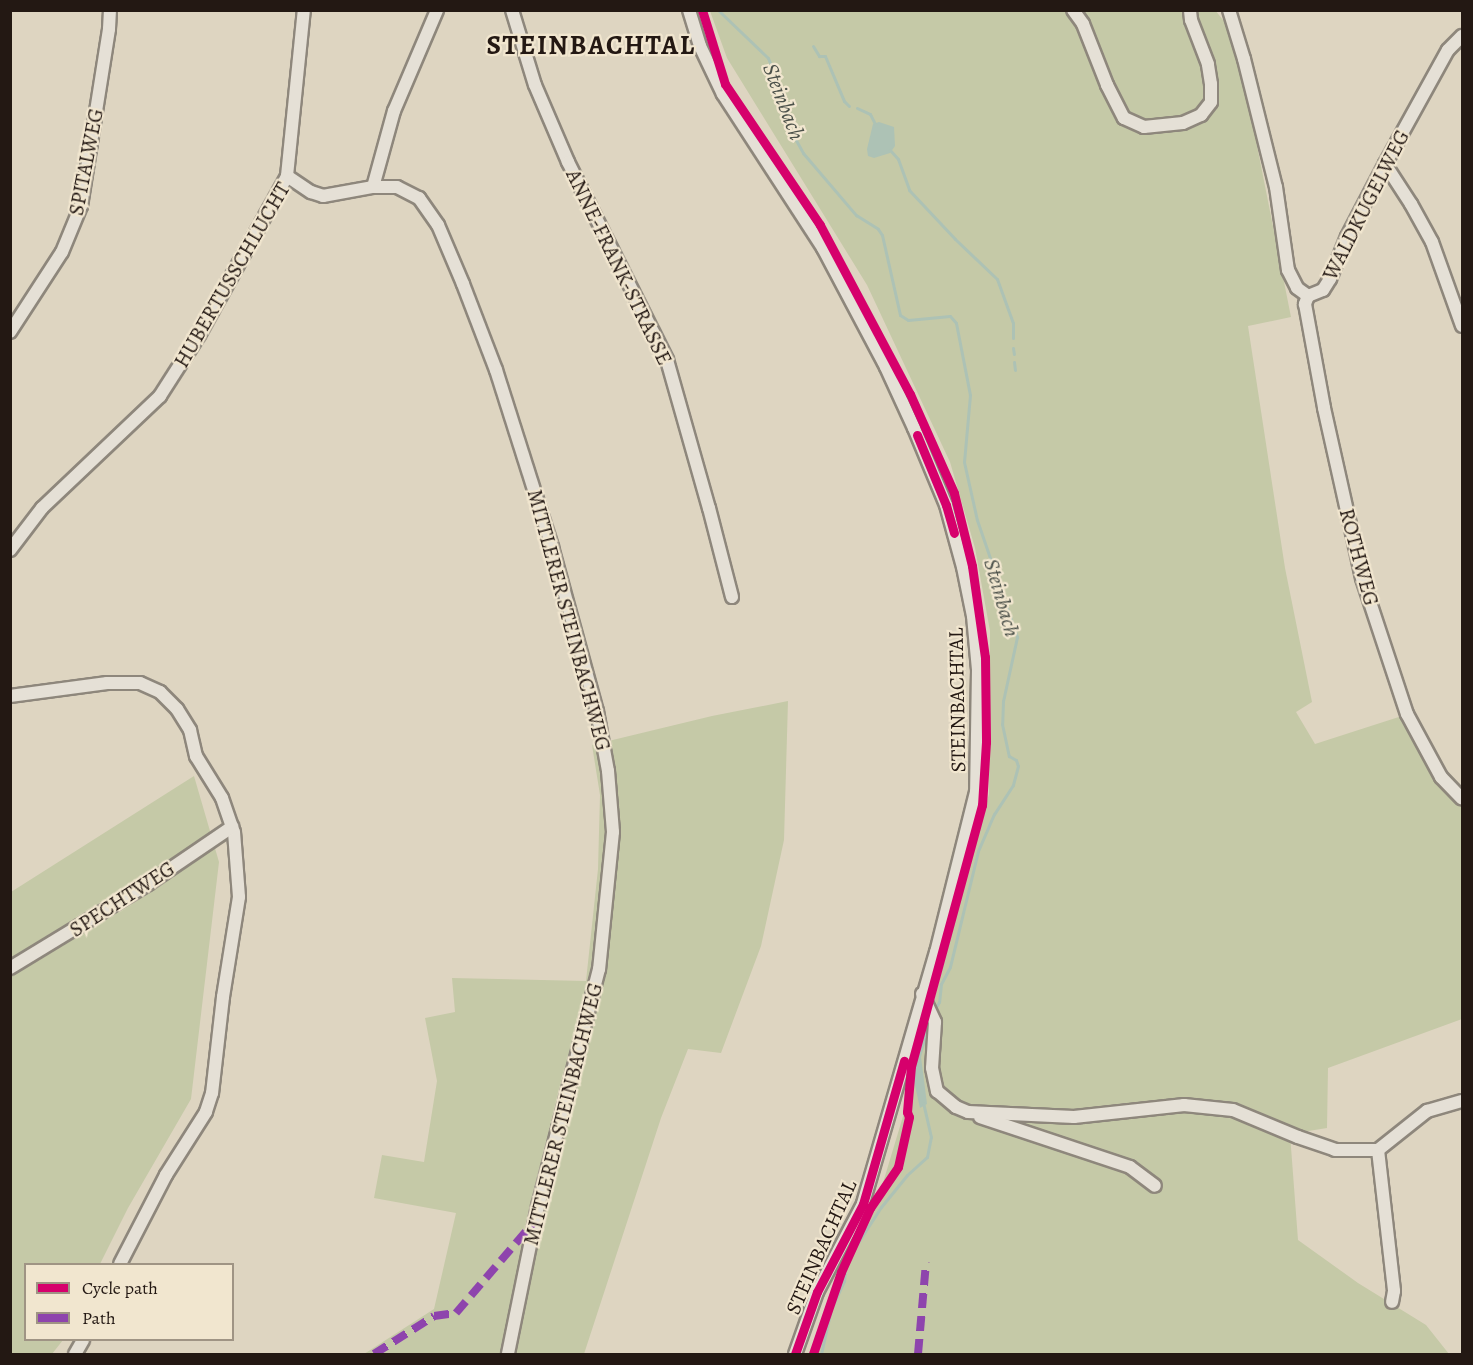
<!DOCTYPE html>
<html>
<head>
<meta charset="utf-8">
<style>
  body { margin:0 }
  #map { position:relative; width:1473px; height:1365px; overflow:hidden; background:#ded5c1; font-family:Alegreya,serif }
  div>[style] { position:absolute }
  .green>* { inset:0; background:#c5c9a7 }
  .water>* { inset:0; background:#adc2b5 }
  .stream>* { height:3px; margin:-1.5px; padding:0 1.5px; transform-origin:1.5px; border-radius:1.5px; background:#adc2b5 }
  .roads { filter:drop-shadow(2px 0 #8e877c) drop-shadow(-2px 0 #8e877c) drop-shadow(0 2px #8e877c) drop-shadow(0 -2px #8e877c) }
  .minor>* { height:12px; margin:-6px; padding:0 6px; transform-origin:6px; border-radius:6px; background:#e5e0d6 }
  .quiet>* { height:8px; margin-top:-4px; transform-origin:0; background:repeating-linear-gradient(90deg,#8e44ad 0 15px,transparent 0 23px) }
  .cycleway>* { height:9px; margin:-4.5px; padding:0 4.5px; transform-origin:4.5px; border-radius:4.5px; background:#d6006c }
  span { translate:-50% -50%; white-space:nowrap; text-align:center; line-height:1.15; -webkit-text-stroke:4.5px #f1e6cf; paint-order:stroke }
  .street-label { font-size:21px; color:#231813 }
  .water-label { font-size:22px; color:#4c514a; font-style:italic }
  .district-label { font-size:27px; color:#231813; font-weight:700; letter-spacing:1.5px }
  .frame { position:absolute; inset:0; border:12px solid #231813; pointer-events:none }
  .legend { position:absolute; left:24px; top:1263px; width:210px; height:78px; box-sizing:border-box; background:#f1e6cf; border:2px solid #9f9484; margin:0; padding:8px 10px; list-style:none; font-size:18px; color:#231813 }
  .legend li { display:flex; align-items:center; gap:12px; height:30px }
  .legend b { width:30px; border:2px solid #9f9484 }
</style>
</head>
<body>
<div id="map">
  <div class="green">
    <div style="clip-path:polygon(1215px 10px,1235px 35px,1291px 317px,1248px 326px,1285px 568px,1312px 702px,1296px 712px,1315px 744px,1405px 715px,1462px 803px,1462px 1019px,1328px 1068px,1327px 1128px,1290px 1134px,1298px 1240px,1358px 1283px,1426px 1325px,1449px 1354px,814px 1354px,830px 1302px,876px 1206px,904px 1113px,989px 794px,990px 631px,975px 548px,950px 462px,867px 285px,727px 58px,710px 11px)"></div>
    <div style="clip-path:polygon(788px 701px,784px 840px,761px 946px,721px 1053px,688px 1049px,661px 1118px,584px 1354px,364px 1354px,434px 1309px,456px 1213px,374px 1198px,382px 1155px,424px 1162px,437px 1081px,425px 1018px,455px 1012px,452px 978px,586px 981px,598px 869px,600px 795px,592px 745px,712px 716px)"></div>
    <div style="clip-path:polygon(194px 776px,219px 862px,191px 1099px,128px 1208px,100px 1264px,26px 1264px,26px 1340px,63px 1340px,52px 1354px,11px 1354px,11px 892px)"></div>
  </div>
  <div class="water">
    <div style="clip-path:polygon(879px 122px,894px 127px,895px 146px,890px 153px,874px 158px,868px 156px,867px 149px,873px 124px)"></div>
    <div style="clip-path:polygon(925px 1018px,931px 1024px,921px 1057px,927px 1104px,920px 1108px,914px 1081px,915px 1058px)"></div>
  </div>
  <div class="stream">
    <div style="left:718px;top:10px;width:69px;rotate:43.8deg"></div>
    <div style="left:768px;top:58px;width:40px;rotate:68deg"></div>
    <div style="left:783px;top:95px;width:39px;rotate:77deg"></div>
    <div style="left:792px;top:133px;width:23px;rotate:61deg"></div>
    <div style="left:803px;top:153px;width:82px;rotate:49.5deg"></div>
    <div style="left:856px;top:215px;width:26px;rotate:32deg"></div>
    <div style="left:878px;top:229px;width:7px;rotate:56deg"></div>
    <div style="left:882px;top:235px;width:82px;rotate:77.3deg"></div>
    <div style="left:900px;top:315px;width:9px;rotate:32deg"></div>
    <div style="left:908px;top:320px;width:42px;rotate:-5.4deg"></div>
    <div style="left:950px;top:316px;width:9px;rotate:49deg"></div>
    <div style="left:956px;top:323px;width:73px;rotate:79deg"></div>
    <div style="left:970px;top:395px;width:67px;rotate:95.1deg"></div>
    <div style="left:964px;top:462px;width:59px;rotate:77.4deg"></div>
    <div style="left:977px;top:520px;width:124px;rotate:71.1deg"></div>
    <div style="left:1017px;top:637px;width:66px;rotate:102.3deg"></div>
    <div style="left:1003px;top:701px;width:23px;rotate:92deg"></div>
    <div style="left:1002px;top:724px;width:33px;rotate:78deg"></div>
    <div style="left:1009px;top:756px;width:8px;rotate:30deg"></div>
    <div style="left:1016px;top:760px;width:6px;rotate:72deg"></div>
    <div style="left:1018px;top:766px;width:20px;rotate:105deg"></div>
    <div style="left:1013px;top:785px;width:35px;rotate:123deg"></div>
    <div style="left:994px;top:814px;width:40px;rotate:113.4deg"></div>
    <div style="left:978px;top:851px;width:119px;rotate:103.6deg"></div>
    <div style="left:950px;top:967px;width:19px;rotate:118deg"></div>
    <div style="left:941px;top:984px;width:18px;rotate:96deg"></div>
    <div style="left:939px;top:1002px;width:9px;rotate:122deg"></div>
    <div style="left:813px;top:46px;width:12px;rotate:59deg"></div>
    <div style="left:819px;top:56px;width:6px"></div>
    <div style="left:825px;top:56px;width:49px;rotate:67.1deg"></div>
    <div style="left:844px;top:101px;width:7px;rotate:45deg"></div>
    <div style="left:857px;top:108px;width:14px;rotate:25deg"></div>
    <div style="left:870px;top:114px;width:13px;rotate:63deg"></div>
    <div style="left:890px;top:150px;width:12px;rotate:48deg"></div>
    <div style="left:898px;top:159px;width:33px;rotate:70deg"></div>
    <div style="left:909px;top:190px;width:67px;rotate:46.8deg"></div>
    <div style="left:955px;top:239px;width:58px;rotate:43.6deg"></div>
    <div style="left:997px;top:279px;width:47px;rotate:70deg"></div>
    <div style="left:1013px;top:323px;width:15px;rotate:90deg"></div>
    <div style="left:1013px;top:348px;width:6px;rotate:81deg"></div>
    <div style="left:1014px;top:362px;width:8px;rotate:83deg"></div>
    <div style="left:821px;top:1354px;width:46px;rotate:-77.5deg"></div>
    <div style="left:831px;top:1309px;width:31px;rotate:-65deg"></div>
    <div style="left:844px;top:1281px;width:20px;rotate:-84deg"></div>
    <div style="left:846px;top:1261px;width:64px;rotate:-57.1deg"></div>
    <div style="left:881px;top:1207px;width:41px;rotate:-50.9deg"></div>
    <div style="left:907px;top:1175px;width:27px;rotate:-42deg"></div>
    <div style="left:927px;top:1157px;width:20px;rotate:-79deg"></div>
    <div style="left:931px;top:1137px;width:35px;rotate:-103deg"></div>
  </div>
  <div class="roads">
    <div class="minor">
      <div style="left:512px;top:10px;width:78px;rotate:73deg"></div>
      <div style="left:535px;top:85px;width:84px;rotate:66.8deg"></div>
      <div style="left:568px;top:162px;width:221px;rotate:63.4deg"></div>
      <div style="left:667px;top:360px;width:154px;rotate:74.2deg"></div>
      <div style="left:709px;top:508px;width:92px;rotate:75.5deg"></div>
      <div style="left:689px;top:10px;width:38px;rotate:73deg"></div>
      <div style="left:700px;top:46px;width:53px;rotate:64.4deg"></div>
      <div style="left:723px;top:94px;width:184px;rotate:57deg"></div>
      <div style="left:823px;top:248px;width:135px;rotate:62.1deg"></div>
      <div style="left:886px;top:367px;width:67px;rotate:65.3deg"></div>
      <div style="left:914px;top:428px;width:83px;rotate:67.4deg"></div>
      <div style="left:946px;top:505px;width:64px;rotate:74.7deg"></div>
      <div style="left:963px;top:567px;width:50px;rotate:78.5deg"></div>
      <div style="left:973px;top:616px;width:54px;rotate:84.7deg"></div>
      <div style="left:978px;top:670px;width:122px;rotate:90.9deg"></div>
      <div style="left:976px;top:792px;width:165px;rotate:104deg"></div>
      <div style="left:936px;top:952px;width:262px;rotate:106.2deg"></div>
      <div style="left:863px;top:1204px;width:99px;rotate:117.6deg"></div>
      <div style="left:817px;top:1292px;width:66px;rotate:109.5deg"></div>
      <div style="left:1073px;top:10px;width:17px;rotate:54deg"></div>
      <div style="left:1083px;top:24px;width:66px;rotate:68.5deg"></div>
      <div style="left:1107px;top:85px;width:37px;rotate:63deg"></div>
      <div style="left:1124px;top:118px;width:22px;rotate:24deg"></div>
      <div style="left:1144px;top:127px;width:39px;rotate:-6deg"></div>
      <div style="left:1183px;top:123px;width:20px;rotate:-24deg"></div>
      <div style="left:1201px;top:115px;width:16px;rotate:-52deg"></div>
      <div style="left:1211px;top:102px;width:18px;rotate:-90deg"></div>
      <div style="left:1211px;top:84px;width:20px;rotate:-99deg"></div>
      <div style="left:1208px;top:64px;width:47px;rotate:-111.1deg"></div>
      <div style="left:1191px;top:20px;width:10px;rotate:-96deg"></div>
      <div style="left:1229px;top:10px;width:51px;rotate:73deg"></div>
      <div style="left:1244px;top:59px;width:132px;rotate:76deg"></div>
      <div style="left:1276px;top:187px;width:84px;rotate:81.8deg"></div>
      <div style="left:1288px;top:270px;width:20px;rotate:63deg"></div>
      <div style="left:1297px;top:288px;width:14px;rotate:36deg"></div>
      <div style="left:1385px;top:164px;width:48px;rotate:57deg"></div>
      <div style="left:1411px;top:204px;width:43px;rotate:61.1deg"></div>
      <div style="left:1432px;top:242px;width:89px;rotate:70.3deg"></div>
      <div style="left:287px;top:176px;width:167px;rotate:-84.2deg"></div>
      <div style="left:373px;top:187px;width:24px"></div>
      <div style="left:397px;top:187px;width:25px;rotate:27deg"></div>
      <div style="left:419px;top:198px;width:33px;rotate:55deg"></div>
      <div style="left:438px;top:225px;width:64px;rotate:67deg"></div>
      <div style="left:463px;top:284px;width:92px;rotate:69deg"></div>
      <div style="left:496px;top:370px;width:186px;rotate:72.4deg"></div>
      <div style="left:552px;top:547px;width:170px;rotate:74.7deg"></div>
      <div style="left:597px;top:711px;width:61px;rotate:79.6deg"></div>
      <div style="left:608px;top:771px;width:61px;rotate:85.3deg"></div>
      <div style="left:613px;top:832px;width:138px;rotate:95.8deg"></div>
      <div style="left:599px;top:969px;width:245px;rotate:104.4deg"></div>
      <div style="left:538px;top:1206px;width:151px;rotate:101.5deg"></div>
      <div style="left:1308px;top:296px;width:9px;rotate:111deg"></div>
      <div style="left:1305px;top:304px;width:106px;rotate:79.6deg"></div>
      <div style="left:1324px;top:408px;width:174px;rotate:77.4deg"></div>
      <div style="left:1362px;top:578px;width:143px;rotate:71.7deg"></div>
      <div style="left:1407px;top:714px;width:72px;rotate:61.6deg"></div>
      <div style="left:1441px;top:777px;width:30px;rotate:46deg"></div>
      <div style="left:1308px;top:296px;width:16px;rotate:-22deg"></div>
      <div style="left:1323px;top:290px;width:13px;rotate:-58deg"></div>
      <div style="left:1330px;top:279px;width:45px;rotate:-68deg"></div>
      <div style="left:1347px;top:237px;width:82px;rotate:-62.5deg"></div>
      <div style="left:1385px;top:164px;width:130px;rotate:-61.1deg"></div>
      <div style="left:1448px;top:50px;width:20px;rotate:-45deg"></div>
      <div style="left:10px;top:332px;width:95px;rotate:-57deg"></div>
      <div style="left:62px;top:252px;width:50px;rotate:-67.6deg"></div>
      <div style="left:81px;top:206px;width:179px;rotate:-81deg"></div>
      <div style="left:109px;top:29px;width:19px;rotate:-87deg"></div>
      <div style="left:10px;top:550px;width:53px;rotate:-52.7deg"></div>
      <div style="left:42px;top:508px;width:163px;rotate:-43.5deg"></div>
      <div style="left:160px;top:396px;width:72px;rotate:-57.4deg"></div>
      <div style="left:199px;top:335px;width:182px;rotate:-61deg"></div>
      <div style="left:287px;top:176px;width:29px;rotate:34deg"></div>
      <div style="left:311px;top:192px;width:13px;rotate:18deg"></div>
      <div style="left:323px;top:196px;width:51px;rotate:-10.2deg"></div>
      <div style="left:373px;top:187px;width:79px;rotate:-74.6deg"></div>
      <div style="left:394px;top:111px;width:110px;rotate:-66.9deg"></div>
      <div style="left:10px;top:696px;width:98px;rotate:-7.6deg"></div>
      <div style="left:107px;top:683px;width:33px"></div>
      <div style="left:140px;top:683px;width:22px;rotate:24deg"></div>
      <div style="left:160px;top:692px;width:24px;rotate:45deg"></div>
      <div style="left:177px;top:709px;width:25px;rotate:58deg"></div>
      <div style="left:190px;top:730px;width:27px;rotate:77deg"></div>
      <div style="left:196px;top:756px;width:49px;rotate:58.2deg"></div>
      <div style="left:222px;top:798px;width:36px;rotate:71deg"></div>
      <div style="left:234px;top:832px;width:65px;rotate:85.6deg"></div>
      <div style="left:239px;top:897px;width:101px;rotate:99.1deg"></div>
      <div style="left:223px;top:997px;width:97px;rotate:96.5deg"></div>
      <div style="left:212px;top:1093px;width:20px;rotate:108deg"></div>
      <div style="left:206px;top:1112px;width:75px;rotate:122.4deg"></div>
      <div style="left:166px;top:1175px;width:100px;rotate:117.3deg"></div>
      <div style="left:10px;top:968px;width:162px;rotate:-31.3deg"></div>
      <div style="left:148px;top:884px;width:102px;rotate:-34.2deg"></div>
      <div style="left:922px;top:994px;width:31px;rotate:65deg"></div>
      <div style="left:935px;top:1022px;width:46px;rotate:93.7deg"></div>
      <div style="left:932px;top:1068px;width:24px;rotate:78deg"></div>
      <div style="left:937px;top:1091px;width:25px;rotate:40deg"></div>
      <div style="left:956px;top:1107px;width:13px;rotate:23deg"></div>
      <div style="left:968px;top:1112px;width:106px;rotate:2.7deg"></div>
      <div style="left:1074px;top:1117px;width:111px;rotate:-6.2deg"></div>
      <div style="left:1184px;top:1105px;width:49px;rotate:5.8deg"></div>
      <div style="left:1233px;top:1110px;width:70px;rotate:22.6deg"></div>
      <div style="left:1298px;top:1137px;width:39px;rotate:19deg"></div>
      <div style="left:1335px;top:1150px;width:43px"></div>
      <div style="left:1378px;top:1150px;width:63px;rotate:-38.5deg"></div>
      <div style="left:1427px;top:1111px;width:36px;rotate:-16deg"></div>
      <div style="left:980px;top:1117px;width:158px;rotate:18.4deg"></div>
      <div style="left:1130px;top:1167px;width:31px;rotate:37deg"></div>
      <div style="left:1378px;top:1150px;width:142px;rotate:83.5deg"></div>
      <div style="left:1394px;top:1291px;width:11px;rotate:100deg"></div>
      <div style="left:75px;top:1354px;width:16px;rotate:-60deg"></div>
    </div>
  </div>
  <div class="quiet">
    <div style="left:374px;top:1354px;width:71px;rotate:-32.3deg"></div>
    <div style="left:434px;top:1316px;width:22px;rotate:-8deg"></div>
    <div style="left:456px;top:1313px;width:120px;rotate:-49.4deg"></div>
    <div style="left:918px;top:1354px;width:92px;rotate:-85deg"></div>
  </div>
  <div class="cycleway">
    <div style="left:702px;top:10px;width:77px;rotate:72.7deg"></div>
    <div style="left:725px;top:84px;width:170px;rotate:56deg"></div>
    <div style="left:820px;top:225px;width:191px;rotate:62deg"></div>
    <div style="left:910px;top:394px;width:108px;rotate:66deg"></div>
    <div style="left:954px;top:493px;width:75px;rotate:76.1deg"></div>
    <div style="left:972px;top:566px;width:92px;rotate:81.9deg"></div>
    <div style="left:985px;top:657px;width:85px;rotate:89.3deg"></div>
    <div style="left:986px;top:742px;width:63px;rotate:93.6deg"></div>
    <div style="left:982px;top:805px;width:270px;rotate:105.2deg"></div>
    <div style="left:911px;top:1066px;width:46px;rotate:95deg"></div>
    <div style="left:907px;top:1112px;width:5px;rotate:68deg"></div>
    <div style="left:909px;top:1117px;width:51px;rotate:102.4deg"></div>
    <div style="left:898px;top:1167px;width:50px;rotate:124.3deg"></div>
    <div style="left:870px;top:1208px;width:70px;rotate:114.4deg"></div>
    <div style="left:841px;top:1272px;width:87px;rotate:108.9deg"></div>
    <div style="left:917px;top:435px;width:76px;rotate:67.5deg"></div>
    <div style="left:946px;top:505px;width:29px;rotate:74deg"></div>
    <div style="left:795px;top:1354px;width:66px;rotate:-70.5deg"></div>
    <div style="left:817px;top:1292px;width:99px;rotate:-62.4deg"></div>
    <div style="left:863px;top:1204px;width:149px;rotate:-74deg"></div>
  </div>
  <div class="street-label">
    <span style="left:86px;top:162px;rotate:-79deg">SPITALWEG</span>
    <span style="left:1366px;top:205px;rotate:-63deg">WALDKUGELWEG</span>
    <span style="left:619px;top:267px;rotate:64deg">ANNE-FRANK-STRASSE</span>
    <span style="left:232px;top:275px;rotate:-60deg">HUBERTUSSCHLUCHT</span>
    <span style="left:1359px;top:557px;rotate:75deg">ROTHWEG</span>
    <span style="left:569px;top:620px;rotate:75deg">MITTLERER STEINBACHWEG</span>
    <span style="left:957px;top:700px;rotate:-91deg">STEINBACHTAL</span>
    <span style="left:122px;top:899px;rotate:-33deg">SPECHTWEG</span>
    <span style="left:563px;top:1114px;rotate:-76deg">MITTLERER STEINBACHWEG</span>
    <span style="left:821px;top:1247px;rotate:-66deg">STEINBACHTAL</span>
  </div>
  <div class="water-label">
    <span style="left:783px;top:102px;rotate:69deg">Steinbach</span>
    <span style="left:1001px;top:598px;rotate:74deg">Steinbach</span>
  </div>
  <div class="district-label">
    <span style="left:591px;top:46px">STEINBACHTAL</span>
  </div>
  <div class="frame"></div>
  <ul class="legend">
  <li><b style="height:8px;background:#d6006c"></b>Cycle path</li>
  <li><b style="height:8px;background:#8e44ad"></b>Path</li>
  </ul>
</div>
</body>
</html>
